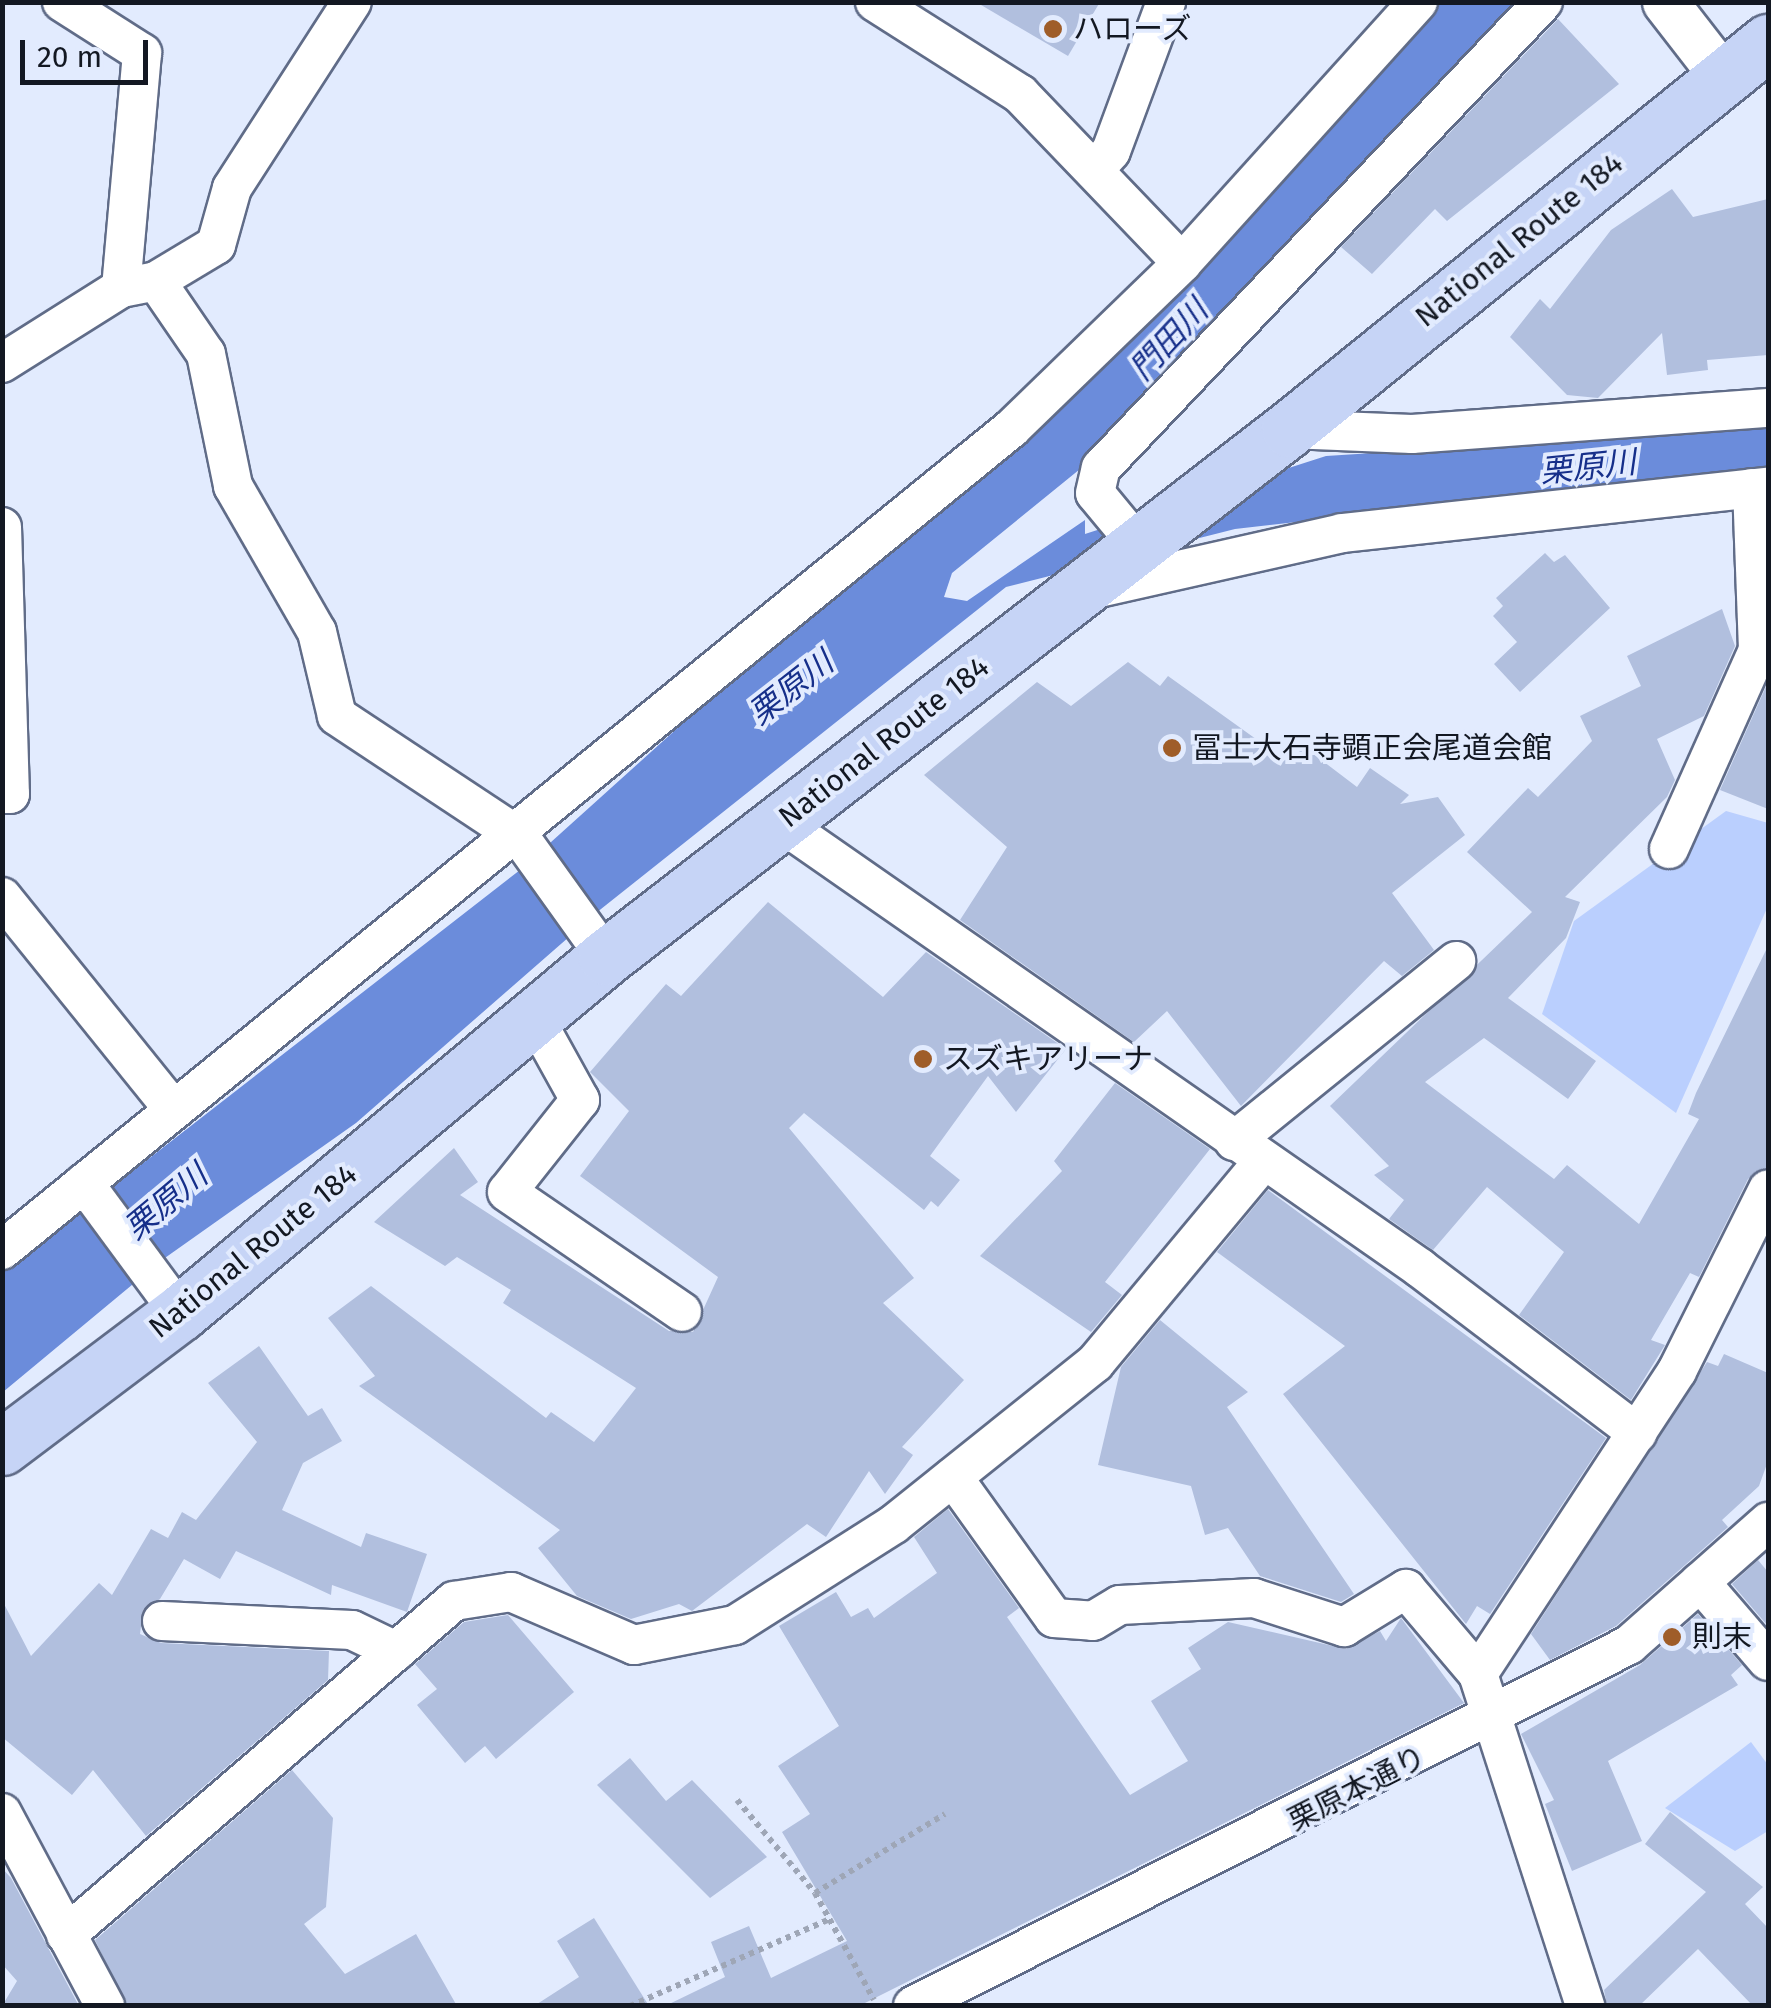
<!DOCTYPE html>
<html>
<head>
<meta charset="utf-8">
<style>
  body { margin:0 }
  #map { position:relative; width:1771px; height:2008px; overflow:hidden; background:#e2ebfe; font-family:"Fira Sans","Noto Sans JP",sans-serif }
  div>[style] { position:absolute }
  .green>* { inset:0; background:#bacffe }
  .water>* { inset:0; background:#6b8cdb }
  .building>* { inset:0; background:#b1bfde }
  .path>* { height:6px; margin-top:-3px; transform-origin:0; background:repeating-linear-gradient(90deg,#9ea6b6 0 5px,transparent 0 10px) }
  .roads { filter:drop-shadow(2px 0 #606c88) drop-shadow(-2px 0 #606c88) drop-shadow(0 2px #606c88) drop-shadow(0 -2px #606c88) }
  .minor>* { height:38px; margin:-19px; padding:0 19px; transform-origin:19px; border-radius:19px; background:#fff }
  .tertiary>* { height:45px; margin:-22.5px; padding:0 22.5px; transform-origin:22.5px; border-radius:22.5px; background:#fff }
  .trunk>* { height:55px; margin:-27.5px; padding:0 27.5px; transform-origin:27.5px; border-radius:27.5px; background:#c6d4f6 }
  .dots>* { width:28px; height:28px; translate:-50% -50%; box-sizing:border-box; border:5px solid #e2ebfe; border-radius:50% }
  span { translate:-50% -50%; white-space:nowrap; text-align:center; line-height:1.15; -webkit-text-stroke:8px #e2ebfe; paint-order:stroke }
  .poi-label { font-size:30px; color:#131822 }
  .left { translate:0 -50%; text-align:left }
  .street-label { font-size:30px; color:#131822 }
  .water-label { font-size:32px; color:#162f8a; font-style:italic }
  .frame { position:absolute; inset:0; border:5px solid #131822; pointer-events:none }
  .scale { position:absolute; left:20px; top:40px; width:128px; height:45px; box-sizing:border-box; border:5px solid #131822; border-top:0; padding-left:12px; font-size:30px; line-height:35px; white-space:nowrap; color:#131822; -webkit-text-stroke:8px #e2ebfe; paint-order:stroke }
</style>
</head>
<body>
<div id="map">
  <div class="green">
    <div style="clip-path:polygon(1726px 811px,1768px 823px,1768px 906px,1676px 1113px,1542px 1014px,1574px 921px)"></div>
    <div style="clip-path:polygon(1751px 1742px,1768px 1765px,1768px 1831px,1735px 1851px,1665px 1808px)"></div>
  </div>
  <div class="water">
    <div style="clip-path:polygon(1437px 3px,1522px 3px,1101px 452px,952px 573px,944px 597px,967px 601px,1085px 520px,1085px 534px,1326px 456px,1768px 428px,1768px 468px,1235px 529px,1006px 587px,601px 909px,356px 1123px,162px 1260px,3px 1392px,3px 1272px,520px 870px,1208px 250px)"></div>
  </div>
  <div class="building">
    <div style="clip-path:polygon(976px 2px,1100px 2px,1068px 56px)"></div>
    <div style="clip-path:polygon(1558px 19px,1619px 84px,1447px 221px,1435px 209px,1372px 274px,1341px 247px)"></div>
    <div style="clip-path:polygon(1672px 189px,1693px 217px,1768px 199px,1768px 355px,1707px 360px,1708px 370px,1667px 375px,1662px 333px,1598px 398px,1567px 395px,1510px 337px,1540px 299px,1550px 309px,1611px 230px)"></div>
    <div style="clip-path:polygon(1545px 553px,1554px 562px,1565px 555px,1610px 608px,1520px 692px,1494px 664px,1517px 642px,1493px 616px,1503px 606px,1496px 598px)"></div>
    <div style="clip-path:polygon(1722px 609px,1735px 646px,1704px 716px,1657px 739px,1675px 780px,1667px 797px,1565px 897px,1580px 902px,1566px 938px,1508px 998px,1596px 1061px,1568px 1099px,1484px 1038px,1425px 1082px,1554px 1179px,1567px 1165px,1639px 1224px,1699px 1119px,1688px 1114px,1696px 1093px,1768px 946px,1768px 1167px,1748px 1179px,1699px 1277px,1690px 1273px,1651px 1340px,1665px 1345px,1631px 1400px,1519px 1315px,1564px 1252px,1487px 1187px,1433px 1250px,1389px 1219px,1404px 1200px,1374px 1175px,1389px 1166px,1330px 1106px,1532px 912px,1467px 852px,1528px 788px,1538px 797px,1592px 741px,1580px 716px,1641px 686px,1627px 656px)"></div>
    <div style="clip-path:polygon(1128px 662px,1160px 686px,1168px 676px,1284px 759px,1292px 763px,1303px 746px,1357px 787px,1370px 768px,1409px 795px,1400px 804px,1438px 797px,1465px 835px,1392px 893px,1434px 950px,1402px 976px,1384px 961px,1241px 1106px,1167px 1011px,1134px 1042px,960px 920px,1007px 847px,924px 775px,1037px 682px,1071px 706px)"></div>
    <div style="clip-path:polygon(1768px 682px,1768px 809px,1720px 790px)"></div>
    <div style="clip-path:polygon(768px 902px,883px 997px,926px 952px,1066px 1049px,1016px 1112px,988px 1076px,930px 1156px,960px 1180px,938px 1207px,931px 1201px,924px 1210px,804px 1113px,789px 1128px,914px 1278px,883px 1303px,964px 1380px,902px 1447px,913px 1455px,885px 1494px,869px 1471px,826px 1537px,807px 1524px,692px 1611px,679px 1604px,631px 1619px,577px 1596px,538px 1548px,560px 1530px,359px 1386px,375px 1376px,328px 1318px,371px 1286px,546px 1418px,551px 1412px,594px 1442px,636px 1388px,503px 1303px,511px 1290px,457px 1257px,445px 1266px,374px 1222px,454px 1148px,478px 1182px,460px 1195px,669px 1331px,693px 1332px,718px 1277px,580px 1176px,629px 1111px,590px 1072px,666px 984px,681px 996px)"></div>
    <div style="clip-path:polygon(1115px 1083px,1210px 1149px,1105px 1282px,1122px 1295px,1091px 1332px,980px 1256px,1062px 1171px,1054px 1161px)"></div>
    <div style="clip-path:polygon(1268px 1190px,1606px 1438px,1490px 1614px,1477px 1606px,1466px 1624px,1283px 1394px,1345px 1346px,1217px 1252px)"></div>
    <div style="clip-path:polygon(1160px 1320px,1248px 1392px,1227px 1407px,1354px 1594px,1341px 1602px,1260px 1576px,1228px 1528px,1205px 1535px,1191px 1486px,1098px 1465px,1121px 1367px)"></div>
    <div style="clip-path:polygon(259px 1346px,308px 1416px,322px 1408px,342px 1441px,303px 1463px,282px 1510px,361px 1547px,366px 1533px,427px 1554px,407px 1612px,332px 1585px,331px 1595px,236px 1551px,220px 1579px,184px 1559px,160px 1599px,143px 1610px,140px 1634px,161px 1643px,329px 1651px,328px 1680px,146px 1836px,93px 1770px,72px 1795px,2px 1737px,2px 1600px,31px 1656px,99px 1583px,112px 1595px,151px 1529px,168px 1538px,182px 1512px,196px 1520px,257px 1442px,208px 1383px)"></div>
    <div style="clip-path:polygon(1724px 1354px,1768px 1373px,1768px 1461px,1759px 1486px,1722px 1520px,1728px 1527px,1616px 1626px,1550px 1660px,1531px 1634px,1707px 1362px,1718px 1366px)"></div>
    <div style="clip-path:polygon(948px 1509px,1019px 1608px,1007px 1617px,1130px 1795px,1188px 1761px,1151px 1701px,1201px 1669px,1188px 1648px,1228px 1622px,1346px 1649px,1380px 1631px,1386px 1641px,1401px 1618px,1464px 1703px,859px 2006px,665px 2006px,725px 1977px,711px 1942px,749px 1926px,771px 1978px,847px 1941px,782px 1832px,810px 1814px,778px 1766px,839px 1726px,779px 1626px,836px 1592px,851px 1617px,868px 1608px,874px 1618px,937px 1573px,914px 1537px)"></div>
    <div style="clip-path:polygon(1758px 1560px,1768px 1572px,1767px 1625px,1732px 1584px)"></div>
    <div style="clip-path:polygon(1698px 1614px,1742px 1665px,1731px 1675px,1738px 1685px,1608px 1761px,1642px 1841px,1572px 1871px,1545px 1804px,1554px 1800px,1521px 1734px,1640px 1665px)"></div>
    <div style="clip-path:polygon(508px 1615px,574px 1692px,496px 1759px,485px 1746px,465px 1763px,417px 1705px,437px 1689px,415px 1664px,464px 1622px)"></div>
    <div style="clip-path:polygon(630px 1758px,666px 1801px,692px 1780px,767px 1857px,710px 1898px,597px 1785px)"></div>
    <div style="clip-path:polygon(292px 1770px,333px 1818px,326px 1907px,304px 1924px,345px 1974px,416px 1934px,457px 2006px,127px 2006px,95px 1940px)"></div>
    <div style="clip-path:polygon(1670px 1812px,1763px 1887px,1745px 1904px,1768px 1928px,1768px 2006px,1753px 2006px,1698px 1949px,1639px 2006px,1607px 2006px,1604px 1990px,1706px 1892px,1645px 1844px)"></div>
    <div style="clip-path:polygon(2px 1868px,11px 1878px,79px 2006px,2px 2006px,17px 1981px,2px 1964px)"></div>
    <div style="clip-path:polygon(594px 1918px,649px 2006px,534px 2006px,579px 1977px,557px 1941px)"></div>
  </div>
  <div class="path">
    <div style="left:737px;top:1800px;width:121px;rotate:50deg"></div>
    <div style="left:815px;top:1893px;width:122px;rotate:61.1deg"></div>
    <div style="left:815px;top:1893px;width:152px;rotate:-31.3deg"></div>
    <div style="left:630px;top:2006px;width:218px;rotate:-23.5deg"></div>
  </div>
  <div class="roads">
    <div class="minor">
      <div style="left:62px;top:2px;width:95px;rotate:32.5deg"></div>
      <div style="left:142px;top:53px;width:236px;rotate:95.1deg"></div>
      <div style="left:875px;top:2px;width:172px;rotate:32.4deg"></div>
      <div style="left:1020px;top:94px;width:234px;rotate:46.2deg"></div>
      <div style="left:1094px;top:170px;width:25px;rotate:-48deg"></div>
      <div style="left:1111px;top:151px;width:159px;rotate:-69.7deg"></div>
      <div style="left:156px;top:281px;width:88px;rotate:55.6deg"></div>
      <div style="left:206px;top:354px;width:135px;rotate:78.4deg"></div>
      <div style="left:233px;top:486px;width:168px;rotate:60.1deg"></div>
      <div style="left:317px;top:632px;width:86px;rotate:76.6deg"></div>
      <div style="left:337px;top:716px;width:219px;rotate:33.5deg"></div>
      <div style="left:520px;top:837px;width:148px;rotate:54.4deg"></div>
      <div style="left:2px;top:363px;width:141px;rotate:-32.2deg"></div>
      <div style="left:121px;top:288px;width:36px;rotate:-11deg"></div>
      <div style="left:156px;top:281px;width:70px;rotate:-31deg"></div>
      <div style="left:216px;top:245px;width:59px;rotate:-74.3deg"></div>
      <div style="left:232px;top:188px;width:221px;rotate:-57.2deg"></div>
      <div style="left:1289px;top:429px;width:123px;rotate:2.3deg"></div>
      <div style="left:1412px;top:434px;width:357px;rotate:-4.2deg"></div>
      <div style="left:2px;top:527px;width:267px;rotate:88.3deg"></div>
      <div style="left:10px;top:794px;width:8px;rotate:180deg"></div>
      <div style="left:1138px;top:545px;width:67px;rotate:-129.6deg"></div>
      <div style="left:1095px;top:493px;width:26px;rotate:-77deg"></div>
      <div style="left:1101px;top:468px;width:642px;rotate:-46.51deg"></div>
      <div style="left:1090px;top:590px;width:258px;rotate:-12.7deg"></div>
      <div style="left:1342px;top:533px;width:428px;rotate:-6.2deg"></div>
      <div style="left:781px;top:823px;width:779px;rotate:34.85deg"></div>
      <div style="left:1420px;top:1268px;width:273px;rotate:37.2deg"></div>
      <div style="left:1669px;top:849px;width:218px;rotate:-65.9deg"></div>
      <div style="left:1758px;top:650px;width:162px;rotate:-92.1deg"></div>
      <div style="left:2px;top:897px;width:267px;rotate:51.1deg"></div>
      <div style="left:534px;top:1017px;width:95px;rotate:61deg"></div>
      <div style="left:580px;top:1100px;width:117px;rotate:128.4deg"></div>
      <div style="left:507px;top:1192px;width:212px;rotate:34.4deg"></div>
      <div style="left:1234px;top:1141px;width:286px;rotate:-39deg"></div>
      <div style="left:84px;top:1183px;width:162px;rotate:53.6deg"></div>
      <div style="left:2px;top:1250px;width:1302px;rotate:-39.14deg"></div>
      <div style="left:1012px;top:428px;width:237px;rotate:-44.1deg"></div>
      <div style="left:1182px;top:263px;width:352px;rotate:-47.9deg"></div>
      <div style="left:953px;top:1477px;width:173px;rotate:54.4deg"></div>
      <div style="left:1054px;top:1618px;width:39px;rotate:4deg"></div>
      <div style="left:1093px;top:1621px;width:31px;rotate:-31deg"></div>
      <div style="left:1120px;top:1605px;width:134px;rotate:-3deg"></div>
      <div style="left:1254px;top:1598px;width:95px;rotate:17.9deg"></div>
      <div style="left:1344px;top:1627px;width:73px;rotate:-31.5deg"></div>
      <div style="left:1406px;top:1589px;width:111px;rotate:49.7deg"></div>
      <div style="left:1478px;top:1674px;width:349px;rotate:72.1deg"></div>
      <div style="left:1700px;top:1582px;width:104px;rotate:49.3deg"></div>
      <div style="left:162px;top:1621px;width:190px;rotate:2.7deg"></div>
      <div style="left:352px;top:1630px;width:49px;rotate:25.5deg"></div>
      <div style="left:1478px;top:1674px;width:363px;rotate:-56.7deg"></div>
      <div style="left:1677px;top:1371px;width:203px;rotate:-63.4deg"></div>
      <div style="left:2px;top:1813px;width:219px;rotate:61.9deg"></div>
      <div style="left:66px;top:1935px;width:512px;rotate:-40.72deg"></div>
      <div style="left:454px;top:1601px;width:58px;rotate:-9deg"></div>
      <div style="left:511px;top:1592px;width:134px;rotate:23.3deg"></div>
      <div style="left:634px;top:1645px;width:103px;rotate:-11.2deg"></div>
      <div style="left:735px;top:1625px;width:188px;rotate:-32.4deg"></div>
      <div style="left:894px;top:1524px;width:258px;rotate:-38.7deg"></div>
      <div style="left:1095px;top:1363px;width:264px;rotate:-50.2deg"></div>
      <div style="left:913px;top:2006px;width:802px;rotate:-26.76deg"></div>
      <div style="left:1629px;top:1645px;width:186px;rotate:-41.5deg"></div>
    </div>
    <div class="tertiary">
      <div style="left:1665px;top:2px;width:96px;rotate:52.2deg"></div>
    </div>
    <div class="trunk">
      <div style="left:2px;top:1447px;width:223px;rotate:-37deg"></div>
      <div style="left:180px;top:1313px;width:555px;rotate:-39.88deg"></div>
      <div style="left:606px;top:957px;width:863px;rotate:-37.71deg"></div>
      <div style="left:1289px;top:429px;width:616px;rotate:-38.94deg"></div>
    </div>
  </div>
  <div class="dots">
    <div style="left:1053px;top:29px;background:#9f5d29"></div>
    <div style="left:1172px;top:748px;background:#9f5d29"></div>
    <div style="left:923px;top:1059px;background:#9f5d29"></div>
    <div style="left:1672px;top:1637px;background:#9f5d29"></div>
  </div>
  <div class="poi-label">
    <span class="left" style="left:1073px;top:29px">ハローズ</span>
    <span class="left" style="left:1192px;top:748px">冨士大石寺顕正会尾道会館</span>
    <span class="left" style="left:943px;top:1059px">スズキアリーナ</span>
    <span class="left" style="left:1692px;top:1637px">則末</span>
  </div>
  <div class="street-label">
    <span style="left:1519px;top:240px;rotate:-39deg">National Route 184</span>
    <span style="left:884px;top:742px;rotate:-38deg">National Route 184</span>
    <span style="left:253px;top:1251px;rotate:-39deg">National Route 184</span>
    <span style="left:1357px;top:1789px;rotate:-27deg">栗原本通り</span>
  </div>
  <div class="water-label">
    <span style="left:1169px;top:340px;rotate:-47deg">門田川</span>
    <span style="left:1588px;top:467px;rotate:-6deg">栗原川</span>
    <span style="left:791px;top:688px;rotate:-38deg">栗原川</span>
    <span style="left:166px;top:1202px;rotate:-40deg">栗原川</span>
  </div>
  <div class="frame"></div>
  <div class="scale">20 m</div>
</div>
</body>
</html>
